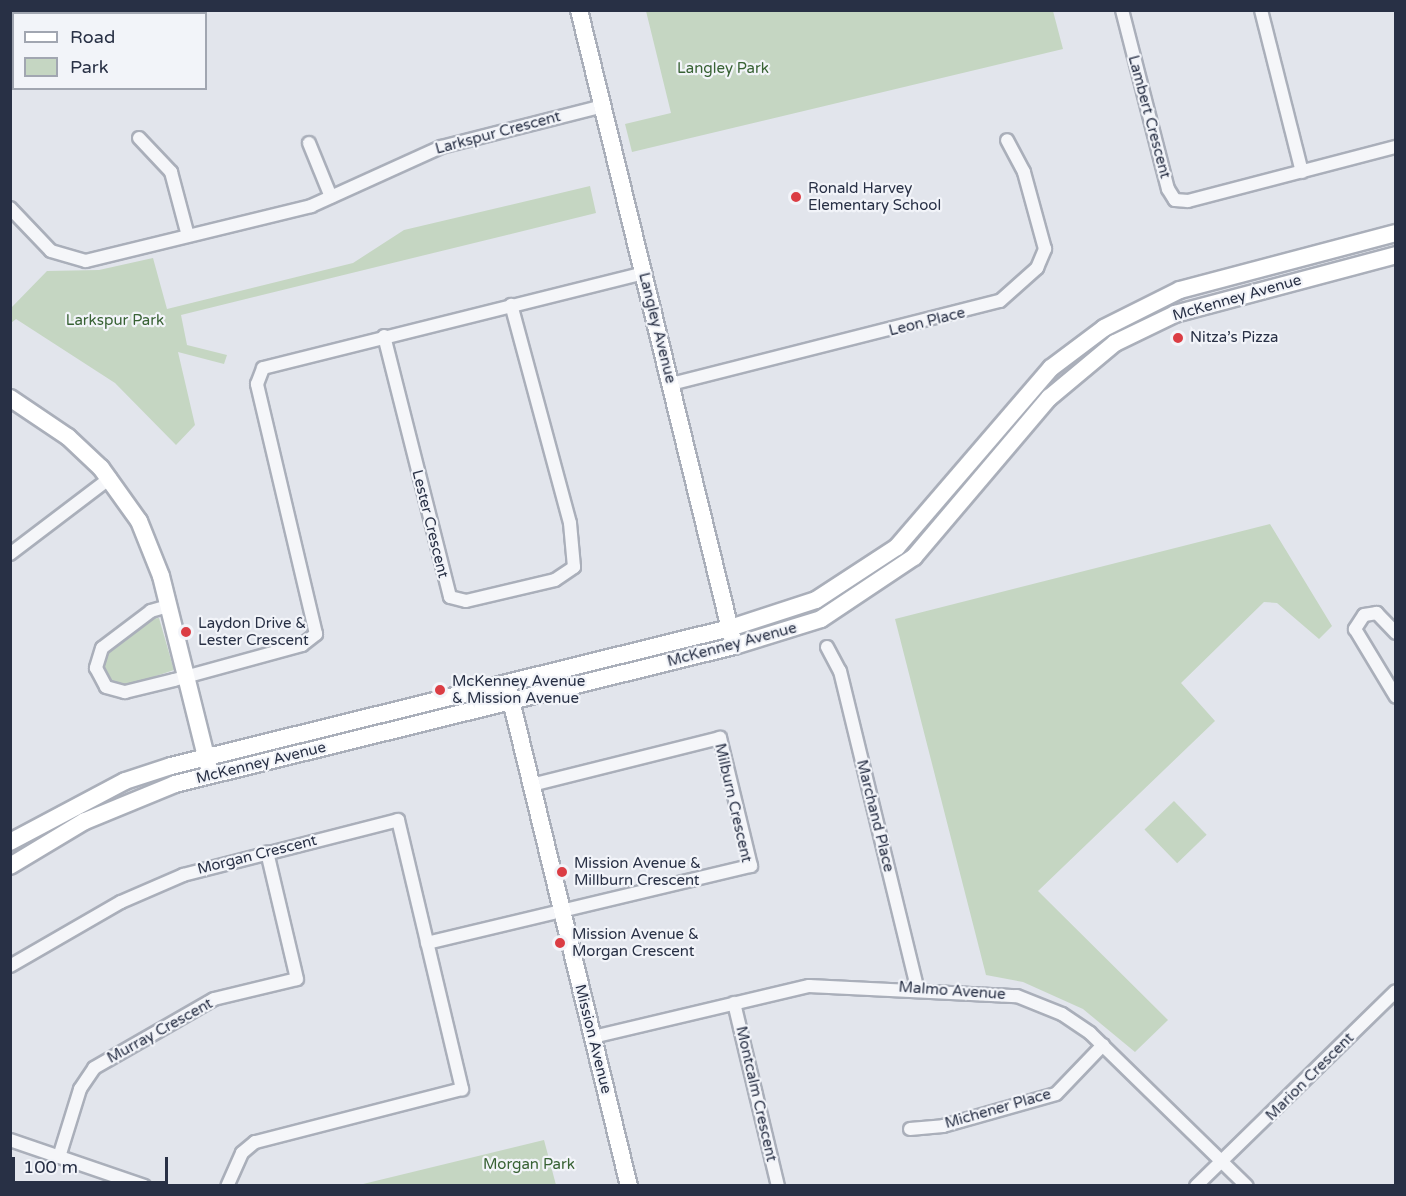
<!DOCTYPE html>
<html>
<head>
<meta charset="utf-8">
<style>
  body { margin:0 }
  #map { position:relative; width:1406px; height:1196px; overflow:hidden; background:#e2e5ec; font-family:"Varela Round",sans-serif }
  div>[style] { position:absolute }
  .green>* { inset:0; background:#c5d6c2; transform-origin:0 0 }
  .roads { filter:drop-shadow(2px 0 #aaafba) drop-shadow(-2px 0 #aaafba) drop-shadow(0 2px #aaafba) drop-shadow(0 -2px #aaafba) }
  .street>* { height:12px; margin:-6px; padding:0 6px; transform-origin:6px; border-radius:6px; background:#f5f6f9 }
  .secondary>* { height:16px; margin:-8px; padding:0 8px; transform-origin:8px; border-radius:8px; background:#fff }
  .dots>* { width:16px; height:16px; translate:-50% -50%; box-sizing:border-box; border:3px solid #f2f4f9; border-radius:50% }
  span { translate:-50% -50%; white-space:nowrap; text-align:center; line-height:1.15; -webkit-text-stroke:4.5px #f2f4f9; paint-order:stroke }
  .park-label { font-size:15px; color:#386234 }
  .street-label { font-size:15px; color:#283045 }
  .poi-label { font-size:15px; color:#283045 }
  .left { translate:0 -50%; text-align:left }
  .frame { position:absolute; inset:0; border:12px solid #283045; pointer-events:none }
  .legend { position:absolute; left:12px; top:12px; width:195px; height:78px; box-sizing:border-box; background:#f2f4f9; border:2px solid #a1a6b1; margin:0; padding:8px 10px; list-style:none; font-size:18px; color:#283045 }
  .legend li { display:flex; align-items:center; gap:12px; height:30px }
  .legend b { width:30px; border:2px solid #a1a6b1 }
  .scale { position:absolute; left:12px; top:1157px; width:156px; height:27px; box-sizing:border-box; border:3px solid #283045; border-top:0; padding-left:8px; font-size:18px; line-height:21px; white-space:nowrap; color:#283045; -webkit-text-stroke:4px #f2f4f9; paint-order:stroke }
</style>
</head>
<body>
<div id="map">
  <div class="green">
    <div style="clip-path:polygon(646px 11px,1053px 11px,1063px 49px,632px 152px,625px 124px,671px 113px)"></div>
    <div style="clip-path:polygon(590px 186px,596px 213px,181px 315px,187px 345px,227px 355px,224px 364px,178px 352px,195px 425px,176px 445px,115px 383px,16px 319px,11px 323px,11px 308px,47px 271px,99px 270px,153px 258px,167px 309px,353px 263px,404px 230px)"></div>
    <div style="clip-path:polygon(1270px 524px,1332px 626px,1319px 639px,1277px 603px,1264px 602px,1181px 683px,1215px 721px,1038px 891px,1168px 1020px,1135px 1052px,1083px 1009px,1023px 982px,986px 975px,895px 619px)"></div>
    <div style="clip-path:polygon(159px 618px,174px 670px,123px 687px,107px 682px,101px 667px,106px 653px,149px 619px)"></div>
    <div style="left:1174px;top:801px;width:47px;height:41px;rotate:46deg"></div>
    <div style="clip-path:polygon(544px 1140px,556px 1185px,359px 1185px)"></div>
  </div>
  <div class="roads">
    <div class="street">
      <div style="left:1122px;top:10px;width:185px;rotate:75.6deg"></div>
      <div style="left:1168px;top:189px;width:13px;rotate:58deg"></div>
      <div style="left:1175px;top:200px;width:13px;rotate:4deg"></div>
      <div style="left:1188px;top:201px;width:215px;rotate:-14.6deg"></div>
      <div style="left:1261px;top:10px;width:167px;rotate:75.8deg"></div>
      <div style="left:43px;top:14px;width:4px;rotate:-76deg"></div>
      <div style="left:10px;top:65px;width:6px;rotate:-51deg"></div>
      <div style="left:139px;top:138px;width:47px;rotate:46.7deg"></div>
      <div style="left:171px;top:172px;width:66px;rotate:75.1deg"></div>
      <div style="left:309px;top:143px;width:58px;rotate:67.8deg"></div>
      <div style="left:10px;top:208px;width:59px;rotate:46.4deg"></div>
      <div style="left:51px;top:251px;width:36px;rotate:16deg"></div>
      <div style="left:86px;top:261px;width:232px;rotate:-13.7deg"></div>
      <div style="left:311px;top:206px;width:143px;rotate:-24.4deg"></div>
      <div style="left:441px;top:147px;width:167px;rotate:-14.2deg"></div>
      <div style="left:384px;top:336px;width:269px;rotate:75.8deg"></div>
      <div style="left:450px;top:597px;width:16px;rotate:14deg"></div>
      <div style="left:466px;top:601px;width:91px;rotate:-13.3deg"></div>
      <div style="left:555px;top:580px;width:23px;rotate:-34deg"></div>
      <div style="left:574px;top:567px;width:44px;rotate:-95.2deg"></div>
      <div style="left:570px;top:523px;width:226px;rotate:-105.1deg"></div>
      <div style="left:671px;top:384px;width:339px;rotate:-14.2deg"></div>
      <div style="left:1000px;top:301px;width:50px;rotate:-41.7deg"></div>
      <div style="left:1037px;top:268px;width:21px;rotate:-67deg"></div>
      <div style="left:1045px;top:249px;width:80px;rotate:-105.3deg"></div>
      <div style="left:1024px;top:172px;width:36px;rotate:-118deg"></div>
      <div style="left:10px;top:554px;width:126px;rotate:-37.2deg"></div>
      <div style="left:168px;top:606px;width:18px;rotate:164deg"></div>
      <div style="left:151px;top:611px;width:61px;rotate:142.9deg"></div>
      <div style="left:102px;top:648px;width:21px;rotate:107deg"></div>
      <div style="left:96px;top:668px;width:21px;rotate:62deg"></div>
      <div style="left:106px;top:687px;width:20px;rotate:15deg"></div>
      <div style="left:125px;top:692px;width:50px;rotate:-13.8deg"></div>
      <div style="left:174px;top:680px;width:133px;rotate:-15.3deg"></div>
      <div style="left:302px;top:645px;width:18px;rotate:-38deg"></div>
      <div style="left:316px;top:634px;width:257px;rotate:-103.3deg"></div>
      <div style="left:257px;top:384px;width:17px;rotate:-69deg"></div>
      <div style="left:263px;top:368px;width:392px;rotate:-14deg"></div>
      <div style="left:1396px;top:633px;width:28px;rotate:-134deg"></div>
      <div style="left:1377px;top:613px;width:13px;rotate:171deg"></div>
      <div style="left:1364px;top:615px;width:17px;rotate:123deg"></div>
      <div style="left:1355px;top:629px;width:79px;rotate:58.9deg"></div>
      <div style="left:827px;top:647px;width:27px;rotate:62deg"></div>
      <div style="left:840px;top:671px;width:325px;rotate:76.3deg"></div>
      <div style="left:427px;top:943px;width:333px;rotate:-13.4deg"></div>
      <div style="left:751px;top:866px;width:132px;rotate:-103.6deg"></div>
      <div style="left:720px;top:738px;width:194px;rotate:166deg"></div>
      <div style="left:10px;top:966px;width:128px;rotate:-30deg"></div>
      <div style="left:121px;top:902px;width:68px;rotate:-23.5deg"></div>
      <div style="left:183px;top:875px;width:222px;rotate:-14.3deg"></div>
      <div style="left:398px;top:820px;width:277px;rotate:76.6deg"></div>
      <div style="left:462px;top:1089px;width:214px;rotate:165.6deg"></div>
      <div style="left:255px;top:1142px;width:17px;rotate:140deg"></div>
      <div style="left:242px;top:1153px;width:36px;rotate:114deg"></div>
      <div style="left:734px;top:1003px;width:188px;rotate:76.5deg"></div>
      <div style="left:593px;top:1037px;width:222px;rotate:-13.3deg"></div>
      <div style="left:809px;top:986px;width:208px;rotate:2.8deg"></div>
      <div style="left:1017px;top:996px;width:48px;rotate:21.8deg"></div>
      <div style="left:1062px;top:1014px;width:34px;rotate:34deg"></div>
      <div style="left:1090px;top:1033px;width:219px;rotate:44.3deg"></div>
      <div style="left:910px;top:1129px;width:33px;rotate:-5deg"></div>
      <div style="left:943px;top:1126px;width:117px;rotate:-15.8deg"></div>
      <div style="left:1056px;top:1094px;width:68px;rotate:-46.2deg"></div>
      <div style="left:10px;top:1140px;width:142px;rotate:18.9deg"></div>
      <div style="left:59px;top:1157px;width:71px;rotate:-72.8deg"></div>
      <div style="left:80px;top:1089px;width:25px;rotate:-56deg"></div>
      <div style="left:94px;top:1068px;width:138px;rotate:-29.9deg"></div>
      <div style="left:214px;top:999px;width:85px;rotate:-13.5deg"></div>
      <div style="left:297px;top:979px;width:130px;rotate:-103.3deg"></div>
      <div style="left:1196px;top:1186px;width:279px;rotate:-44.3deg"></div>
    </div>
    <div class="secondary">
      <div style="left:579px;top:10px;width:645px;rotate:76.29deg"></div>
      <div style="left:10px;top:398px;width:70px;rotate:33.9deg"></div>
      <div style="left:68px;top:437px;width:45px;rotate:43.2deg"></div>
      <div style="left:101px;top:468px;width:65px;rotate:54.4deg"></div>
      <div style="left:139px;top:521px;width:59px;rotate:68.2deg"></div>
      <div style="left:161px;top:576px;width:195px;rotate:76deg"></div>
      <div style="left:509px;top:692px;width:508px;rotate:76.35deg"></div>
      <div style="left:10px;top:842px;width:130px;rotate:-27.9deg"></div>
      <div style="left:125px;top:781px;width:48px;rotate:-18.1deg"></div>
      <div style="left:171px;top:766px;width:576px;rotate:-13.87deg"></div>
      <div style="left:730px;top:628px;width:90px;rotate:-18deg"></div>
      <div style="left:816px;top:600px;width:97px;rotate:-33.2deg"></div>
      <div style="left:897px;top:547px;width:236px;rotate:-49.3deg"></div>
      <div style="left:1051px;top:368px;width:66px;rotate:-37deg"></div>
      <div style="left:1104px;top:328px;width:85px;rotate:-26.6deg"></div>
      <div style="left:1180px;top:290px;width:223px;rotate:-14.8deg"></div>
      <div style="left:10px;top:866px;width:87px;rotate:-31deg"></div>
      <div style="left:85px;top:821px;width:97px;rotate:-22.3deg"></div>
      <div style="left:175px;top:784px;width:576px;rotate:-13.87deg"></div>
      <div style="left:734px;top:646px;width:91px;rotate:-17.2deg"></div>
      <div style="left:821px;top:619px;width:112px;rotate:-33.7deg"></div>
      <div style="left:914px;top:557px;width:209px;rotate:-49.7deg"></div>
      <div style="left:1049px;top:398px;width:86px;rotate:-39.8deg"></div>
      <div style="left:1115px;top:343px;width:67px;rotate:-25.8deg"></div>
      <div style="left:1175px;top:314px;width:229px;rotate:-14.9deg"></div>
    </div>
  </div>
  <div class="dots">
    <div style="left:796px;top:197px;background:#db3d44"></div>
    <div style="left:1178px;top:338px;background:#db3d44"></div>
    <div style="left:186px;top:632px;background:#db3d44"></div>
    <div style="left:440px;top:690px;background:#db3d44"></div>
    <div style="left:562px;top:872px;background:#db3d44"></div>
    <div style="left:560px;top:943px;background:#db3d44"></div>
  </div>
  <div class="park-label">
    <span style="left:723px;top:69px">Langley Park</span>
    <span style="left:115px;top:321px">Larkspur Park</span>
    <span style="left:529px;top:1165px">Morgan Park</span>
  </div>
  <div class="street-label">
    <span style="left:1149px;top:117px;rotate:75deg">Lambert Crescent</span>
    <span style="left:498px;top:133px;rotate:-15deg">Larkspur Crescent</span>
    <span style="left:1237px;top:298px;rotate:-16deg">McKenney Avenue</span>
    <span style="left:927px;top:322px;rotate:-14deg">Leon Place</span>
    <span style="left:657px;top:328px;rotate:76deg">Langley Avenue</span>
    <span style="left:430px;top:524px;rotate:76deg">Lester Crescent</span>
    <span style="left:732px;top:645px;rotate:-15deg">McKenney Avenue</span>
    <span style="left:261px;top:763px;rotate:-14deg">McKenney Avenue</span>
    <span style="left:733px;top:803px;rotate:77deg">Milburn Crescent</span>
    <span style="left:875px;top:816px;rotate:76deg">Marchand Place</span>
    <span style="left:257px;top:855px;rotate:-14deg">Morgan Crescent</span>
    <span style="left:952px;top:991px;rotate:4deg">Malmo Avenue</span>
    <span style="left:160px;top:1031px;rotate:-29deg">Murray Crescent</span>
    <span style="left:593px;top:1039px;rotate:76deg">Mission Avenue</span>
    <span style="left:1310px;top:1077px;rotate:-45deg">Marion Crescent</span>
    <span style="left:756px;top:1094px;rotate:77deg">Montcalm Crescent</span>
    <span style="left:998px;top:1109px;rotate:-16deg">Michener Place</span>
  </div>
  <div class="poi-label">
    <span class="left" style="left:808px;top:197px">Ronald Harvey<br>Elementary School</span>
    <span class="left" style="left:1190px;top:338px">Nitza’s Pizza</span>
    <span class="left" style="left:198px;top:632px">Laydon Drive &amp;<br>Lester Crescent</span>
    <span class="left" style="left:452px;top:690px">McKenney Avenue<br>&amp; Mission Avenue</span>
    <span class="left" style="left:574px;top:872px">Mission Avenue &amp;<br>Millburn Crescent</span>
    <span class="left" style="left:572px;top:943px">Mission Avenue &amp;<br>Morgan Crescent</span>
  </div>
  <div class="frame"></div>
  <ul class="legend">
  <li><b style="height:8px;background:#fff"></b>Road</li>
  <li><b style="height:16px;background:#c5d6c2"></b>Park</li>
  </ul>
  <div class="scale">100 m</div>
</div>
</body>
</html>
